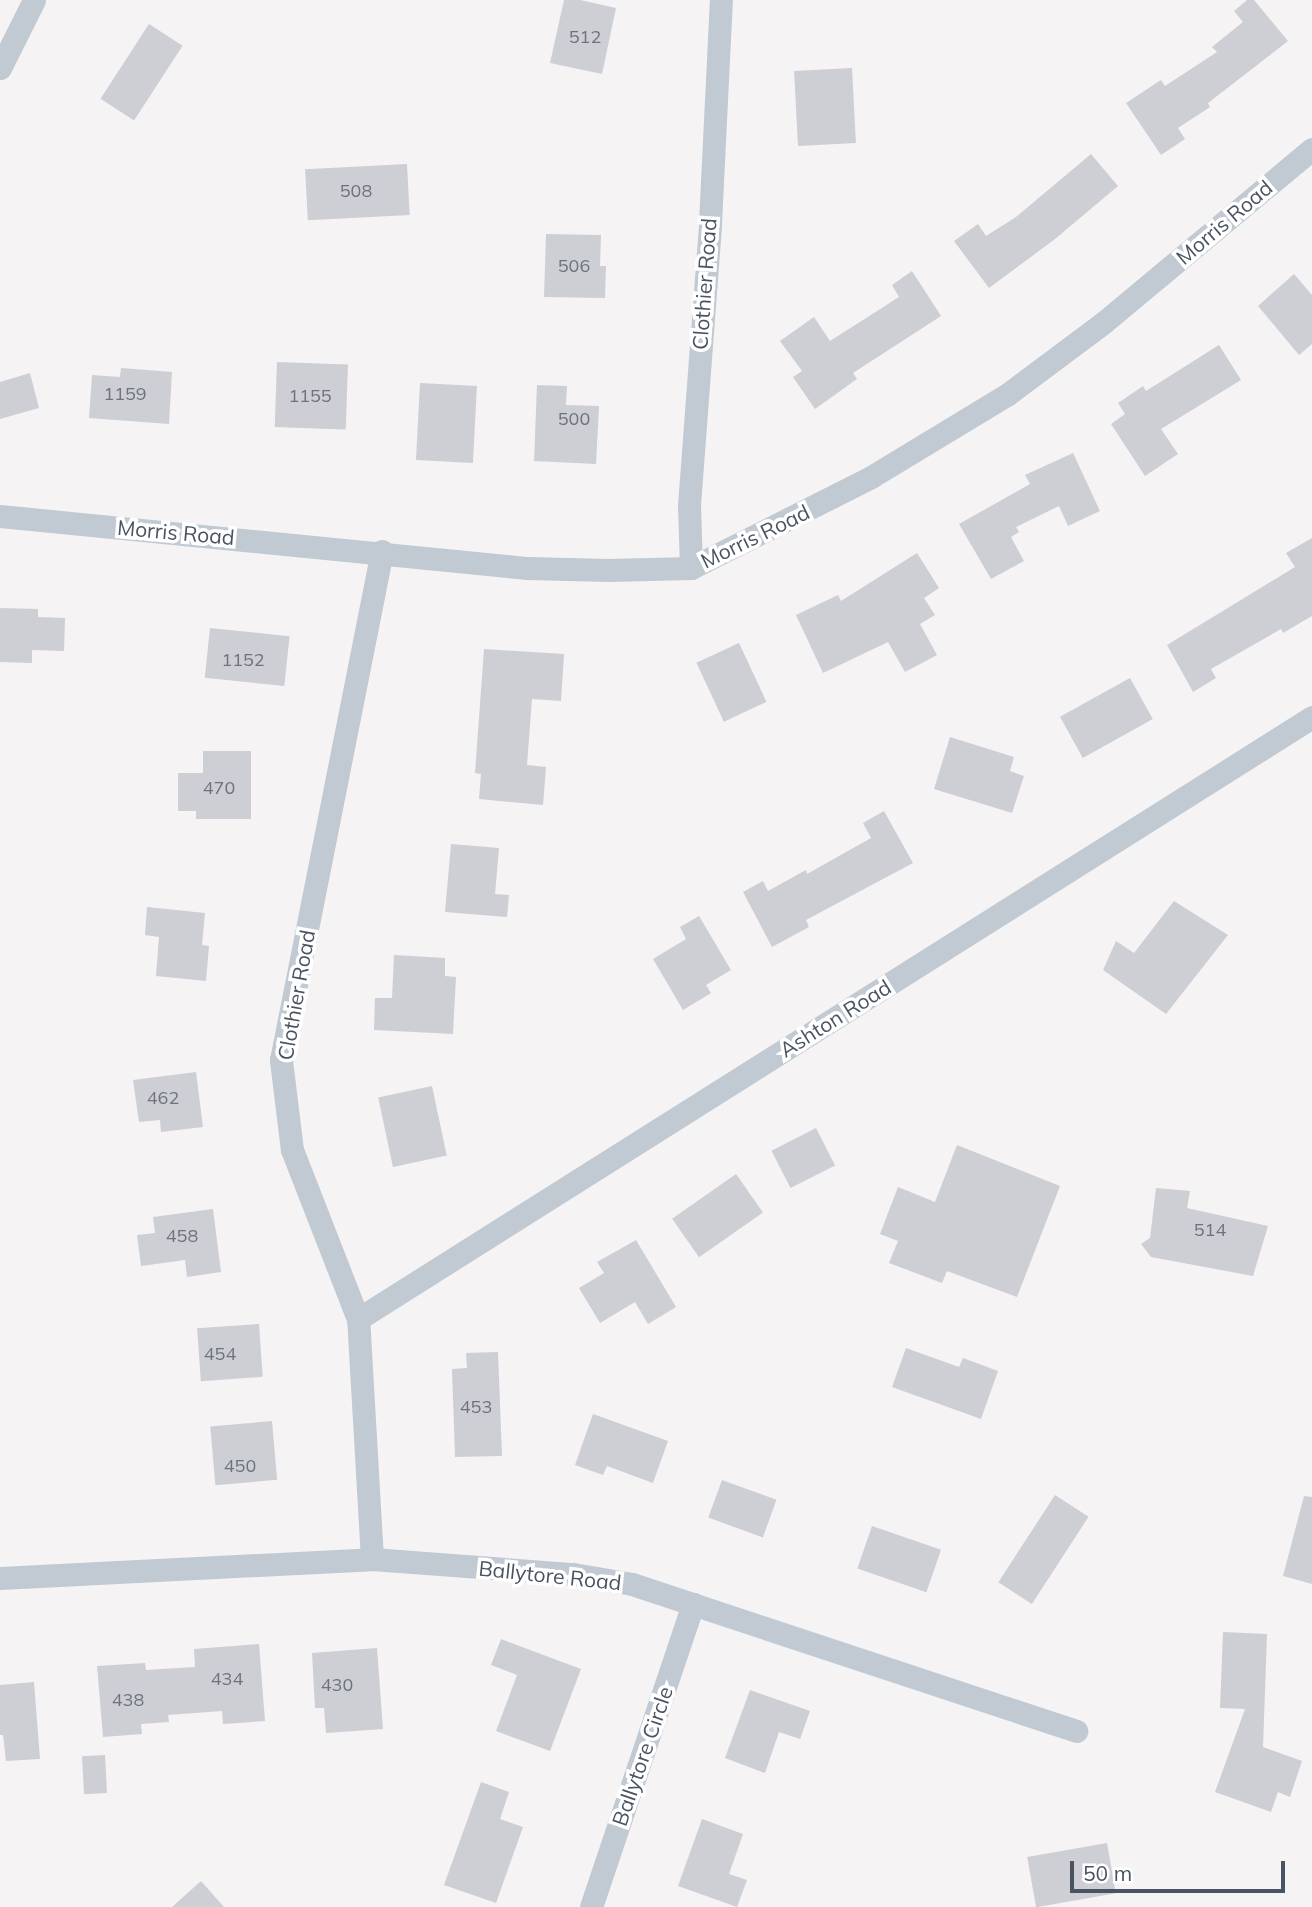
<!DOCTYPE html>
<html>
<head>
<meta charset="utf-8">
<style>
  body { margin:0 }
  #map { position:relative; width:1312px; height:1907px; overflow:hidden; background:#f5f3f3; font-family:Mulish,sans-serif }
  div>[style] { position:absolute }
  .building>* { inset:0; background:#cdcfd5; transform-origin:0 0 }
  .minor>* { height:23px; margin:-11.5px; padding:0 11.5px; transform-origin:11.5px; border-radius:11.5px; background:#c1c9d2 }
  span { translate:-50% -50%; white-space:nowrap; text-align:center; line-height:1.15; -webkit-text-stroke:7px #fff; paint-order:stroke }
  .number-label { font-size:18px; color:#6b737e }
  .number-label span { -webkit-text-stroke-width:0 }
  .street-label { font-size:21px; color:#4a5461 }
  .scale { position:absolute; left:1070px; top:1861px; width:215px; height:32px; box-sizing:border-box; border:4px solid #4a5461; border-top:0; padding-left:9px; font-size:21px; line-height:24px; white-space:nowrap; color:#4a5461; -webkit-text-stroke:5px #fff; paint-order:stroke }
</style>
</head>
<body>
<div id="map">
  <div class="building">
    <div style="clip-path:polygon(564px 0,580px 0,616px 8px,602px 74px,550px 63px)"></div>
    <div style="clip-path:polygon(1247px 0,1254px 0,1288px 41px,1208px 103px,1210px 107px,1178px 128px,1185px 139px,1161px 155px,1126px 103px,1161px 80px,1165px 86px,1217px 52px,1212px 47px,1243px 22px,1234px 11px)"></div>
    <div style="left:149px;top:24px;width:40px;height:89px;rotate:33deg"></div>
    <div style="left:852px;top:68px;width:75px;height:58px;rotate:87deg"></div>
    <div style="clip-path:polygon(1091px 154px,1118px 186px,1055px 239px,989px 288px,954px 241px,978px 224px,986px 236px,1016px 217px)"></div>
    <div style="left:407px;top:164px;width:51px;height:102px;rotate:87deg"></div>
    <div style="clip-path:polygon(546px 234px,601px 235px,600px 266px,606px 266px,605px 298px,544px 297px)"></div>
    <div style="clip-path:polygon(912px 271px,941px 316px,853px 373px,857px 379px,815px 409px,793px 377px,802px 371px,780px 341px,814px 317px,830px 341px,899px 297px,892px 285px)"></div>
    <div style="clip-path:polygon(1294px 274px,1312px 295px,1312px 344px,1299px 355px,1258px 306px)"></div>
    <div style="clip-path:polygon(1219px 345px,1241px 380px,1161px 429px,1178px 454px,1145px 476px,1111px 424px,1125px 414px,1118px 403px,1143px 386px,1146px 391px)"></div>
    <div style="left:277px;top:362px;width:71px;height:65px;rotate:2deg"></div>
    <div style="clip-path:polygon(121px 368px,172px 372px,169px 424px,89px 418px,92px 375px,120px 377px)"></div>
    <div style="clip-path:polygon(30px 373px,39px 408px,0 419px,0 382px)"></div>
    <div style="left:420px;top:383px;width:57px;height:77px;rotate:3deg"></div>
    <div style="clip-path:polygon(537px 385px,567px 386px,566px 405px,599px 406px,596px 464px,534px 461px)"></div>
    <div style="clip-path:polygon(1073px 453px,1100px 511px,1068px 526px,1059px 506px,1016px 527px,1019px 532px,1011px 537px,1024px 561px,991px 579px,959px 524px,1030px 484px,1025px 475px)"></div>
    <div style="clip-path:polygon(1312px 538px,1312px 616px,1283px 633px,1281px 629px,1211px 669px,1216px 678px,1193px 692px,1167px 645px,1295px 567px,1286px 553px)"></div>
    <div style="clip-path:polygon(917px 553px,939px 588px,924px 598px,935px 615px,920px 624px,937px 655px,905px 672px,888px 642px,823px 673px,796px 615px,838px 595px,841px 601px)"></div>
    <div style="clip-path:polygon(0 608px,38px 609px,38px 617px,65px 618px,64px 651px,32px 650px,32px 663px,0 662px)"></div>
    <div style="left:210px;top:628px;width:80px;height:50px;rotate:6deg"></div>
    <div style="left:739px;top:643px;width:65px;height:47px;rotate:65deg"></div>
    <div style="clip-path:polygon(484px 649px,564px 654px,561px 701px,532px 699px,527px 765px,546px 767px,543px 805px,479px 799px,481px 774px,475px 773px)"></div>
    <div style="left:1130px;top:678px;width:47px;height:80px;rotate:61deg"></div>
    <div style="clip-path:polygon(950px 737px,1014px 757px,1010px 771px,1024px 776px,1012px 813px,934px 789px)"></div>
    <div style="clip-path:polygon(203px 751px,251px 751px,251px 819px,196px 819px,196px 811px,178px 811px,178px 773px,203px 773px)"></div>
    <div style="clip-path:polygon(884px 811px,913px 863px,806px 920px,809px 927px,772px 947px,743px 892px,763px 881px,768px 891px,806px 870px,807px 874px,871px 838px,863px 823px)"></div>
    <div style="clip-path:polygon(451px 844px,499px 848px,495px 894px,509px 895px,507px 917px,445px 912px)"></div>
    <div style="clip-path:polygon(1174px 901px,1228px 935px,1166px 1014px,1103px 970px,1116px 941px,1134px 953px)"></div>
    <div style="clip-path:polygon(147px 907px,205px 913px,202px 945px,209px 946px,206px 981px,156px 976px,159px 937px,145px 935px)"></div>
    <div style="clip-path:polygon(699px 916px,731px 970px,706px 985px,711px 993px,683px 1010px,653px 959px,686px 939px,680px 927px)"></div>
    <div style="clip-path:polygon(394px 955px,445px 958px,445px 976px,456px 977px,453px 1034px,374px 1030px,375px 998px,392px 998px)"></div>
    <div style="clip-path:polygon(196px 1072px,203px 1127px,161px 1132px,160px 1120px,139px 1122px,133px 1080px)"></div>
    <div style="left:432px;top:1086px;width:71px;height:55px;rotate:78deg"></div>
    <div style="left:816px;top:1128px;width:42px;height:50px;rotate:63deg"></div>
    <div style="clip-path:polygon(957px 1145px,1060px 1186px,1017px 1297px,947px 1271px,942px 1283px,889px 1263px,898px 1241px,880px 1234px,898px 1187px,935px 1202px)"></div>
    <div style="left:736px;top:1174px;width:47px;height:78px;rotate:55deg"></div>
    <div style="clip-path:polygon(1156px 1188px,1190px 1191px,1187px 1208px,1268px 1226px,1253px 1276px,1151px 1257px,1141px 1244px,1150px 1238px)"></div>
    <div style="clip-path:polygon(213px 1209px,221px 1272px,187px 1277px,185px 1260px,141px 1266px,137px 1235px,155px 1233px,153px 1217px)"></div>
    <div style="clip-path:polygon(636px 1240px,676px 1307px,648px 1324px,635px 1302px,600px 1323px,579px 1288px,604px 1273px,597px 1262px)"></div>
    <div style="left:259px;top:1324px;width:53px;height:62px;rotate:86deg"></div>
    <div style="clip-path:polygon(906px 1348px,959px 1367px,963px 1358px,998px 1371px,981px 1419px,892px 1387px)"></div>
    <div style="clip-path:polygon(498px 1352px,502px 1456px,455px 1457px,452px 1369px,467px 1368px,466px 1353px)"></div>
    <div style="clip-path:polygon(593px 1414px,668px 1441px,653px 1483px,607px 1466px,603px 1475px,575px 1465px)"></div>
    <div style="left:272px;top:1421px;width:59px;height:62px;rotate:85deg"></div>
    <div style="left:722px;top:1480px;width:58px;height:40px;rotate:20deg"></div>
    <div style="left:1055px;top:1495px;width:40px;height:104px;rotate:33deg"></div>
    <div style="clip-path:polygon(1304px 1496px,1312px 1497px,1312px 1584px,1283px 1576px)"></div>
    <div style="left:872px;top:1526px;width:73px;height:45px;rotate:19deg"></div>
    <div style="clip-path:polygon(1223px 1632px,1267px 1634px,1263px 1747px,1302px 1761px,1290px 1797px,1278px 1792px,1271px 1812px,1215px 1792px,1245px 1709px,1220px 1708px)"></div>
    <div style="clip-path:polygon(501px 1639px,581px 1669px,550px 1751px,496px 1731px,517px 1675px,491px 1665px)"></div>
    <div style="clip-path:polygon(259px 1644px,265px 1721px,223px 1724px,222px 1711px,168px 1715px,169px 1722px,141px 1724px,142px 1734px,103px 1737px,97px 1666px,145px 1663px,146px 1670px,195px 1667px,194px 1649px)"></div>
    <div style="clip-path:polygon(377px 1648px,383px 1729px,326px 1733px,324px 1708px,315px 1708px,312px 1653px)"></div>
    <div style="clip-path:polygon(34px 1682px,40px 1759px,6px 1761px,3px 1735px,0 1735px,0 1685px)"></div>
    <div style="clip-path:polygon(750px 1690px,810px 1711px,800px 1739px,779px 1732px,765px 1773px,725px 1758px)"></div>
    <div style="left:105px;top:1755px;width:38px;height:23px;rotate:87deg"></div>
    <div style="clip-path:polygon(481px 1782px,509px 1792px,500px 1819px,523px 1827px,496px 1903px,444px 1885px)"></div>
    <div style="clip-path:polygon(702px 1819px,743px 1834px,729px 1874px,747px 1880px,737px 1907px,678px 1886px)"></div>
    <div style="left:1107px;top:1843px;width:51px;height:81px;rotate:80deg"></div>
    <div style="clip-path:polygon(201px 1881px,224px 1907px,172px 1907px)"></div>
  </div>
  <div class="minor">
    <div style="left:0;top:68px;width:76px;rotate:-63.4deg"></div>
    <div style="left:0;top:516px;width:530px;rotate:5.64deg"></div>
    <div style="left:527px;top:568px;width:81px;rotate:1.4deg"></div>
    <div style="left:608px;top:570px;width:83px;rotate:-1.4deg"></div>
    <div style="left:691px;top:568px;width:202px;rotate:-26.8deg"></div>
    <div style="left:871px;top:477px;width:160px;rotate:-31.2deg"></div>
    <div style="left:1008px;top:394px;width:119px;rotate:-36.8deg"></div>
    <div style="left:1103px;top:323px;width:272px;rotate:-39.8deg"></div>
    <div style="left:691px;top:568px;width:63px;rotate:-91.8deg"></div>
    <div style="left:689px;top:505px;width:283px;rotate:-85.7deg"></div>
    <div style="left:710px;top:223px;width:223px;rotate:-87.2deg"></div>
    <div style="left:358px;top:1319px;width:1128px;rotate:-32.25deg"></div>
    <div style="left:372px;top:1559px;width:240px;rotate:-93.3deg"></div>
    <div style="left:358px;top:1319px;width:181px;rotate:-111.3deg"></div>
    <div style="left:292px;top:1150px;width:91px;rotate:-97deg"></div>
    <div style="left:281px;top:1060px;width:519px;rotate:-78.78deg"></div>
    <div style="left:0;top:1578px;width:372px;rotate:-2.9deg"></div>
    <div style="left:372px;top:1559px;width:202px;rotate:4.3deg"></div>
    <div style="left:573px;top:1574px;width:60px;rotate:9.6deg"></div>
    <div style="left:632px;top:1584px;width:468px;rotate:18.3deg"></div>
    <div style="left:591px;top:1907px;width:320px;rotate:-71.4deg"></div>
  </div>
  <div class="number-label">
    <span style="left:585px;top:37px">512</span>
    <span style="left:356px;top:191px">508</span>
    <span style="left:574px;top:266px">506</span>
    <span style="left:125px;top:394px">1159</span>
    <span style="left:310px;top:396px">1155</span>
    <span style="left:574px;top:419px">500</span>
    <span style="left:243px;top:660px">1152</span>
    <span style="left:219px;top:788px">470</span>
    <span style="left:163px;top:1098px">462</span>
    <span style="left:1210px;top:1230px">514</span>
    <span style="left:182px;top:1236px">458</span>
    <span style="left:220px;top:1354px">454</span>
    <span style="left:476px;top:1407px">453</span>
    <span style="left:240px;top:1466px">450</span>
    <span style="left:227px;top:1679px">434</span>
    <span style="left:337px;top:1685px">430</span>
    <span style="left:128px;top:1700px">438</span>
  </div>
  <div class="street-label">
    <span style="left:1224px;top:222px;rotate:-40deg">Morris Road</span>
    <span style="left:704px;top:284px;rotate:-86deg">Clothier Road</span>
    <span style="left:176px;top:532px;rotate:5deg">Morris Road</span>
    <span style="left:755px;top:536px;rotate:-26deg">Morris Road</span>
    <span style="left:296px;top:995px;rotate:-80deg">Clothier Road</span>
    <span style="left:835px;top:1018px;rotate:-32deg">Ashton Road</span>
    <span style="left:550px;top:1575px;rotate:6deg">Ballytore Road</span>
    <span style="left:642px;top:1756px;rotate:-71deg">Ballytore Circle</span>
  </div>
  <div class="scale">50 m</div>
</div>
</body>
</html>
